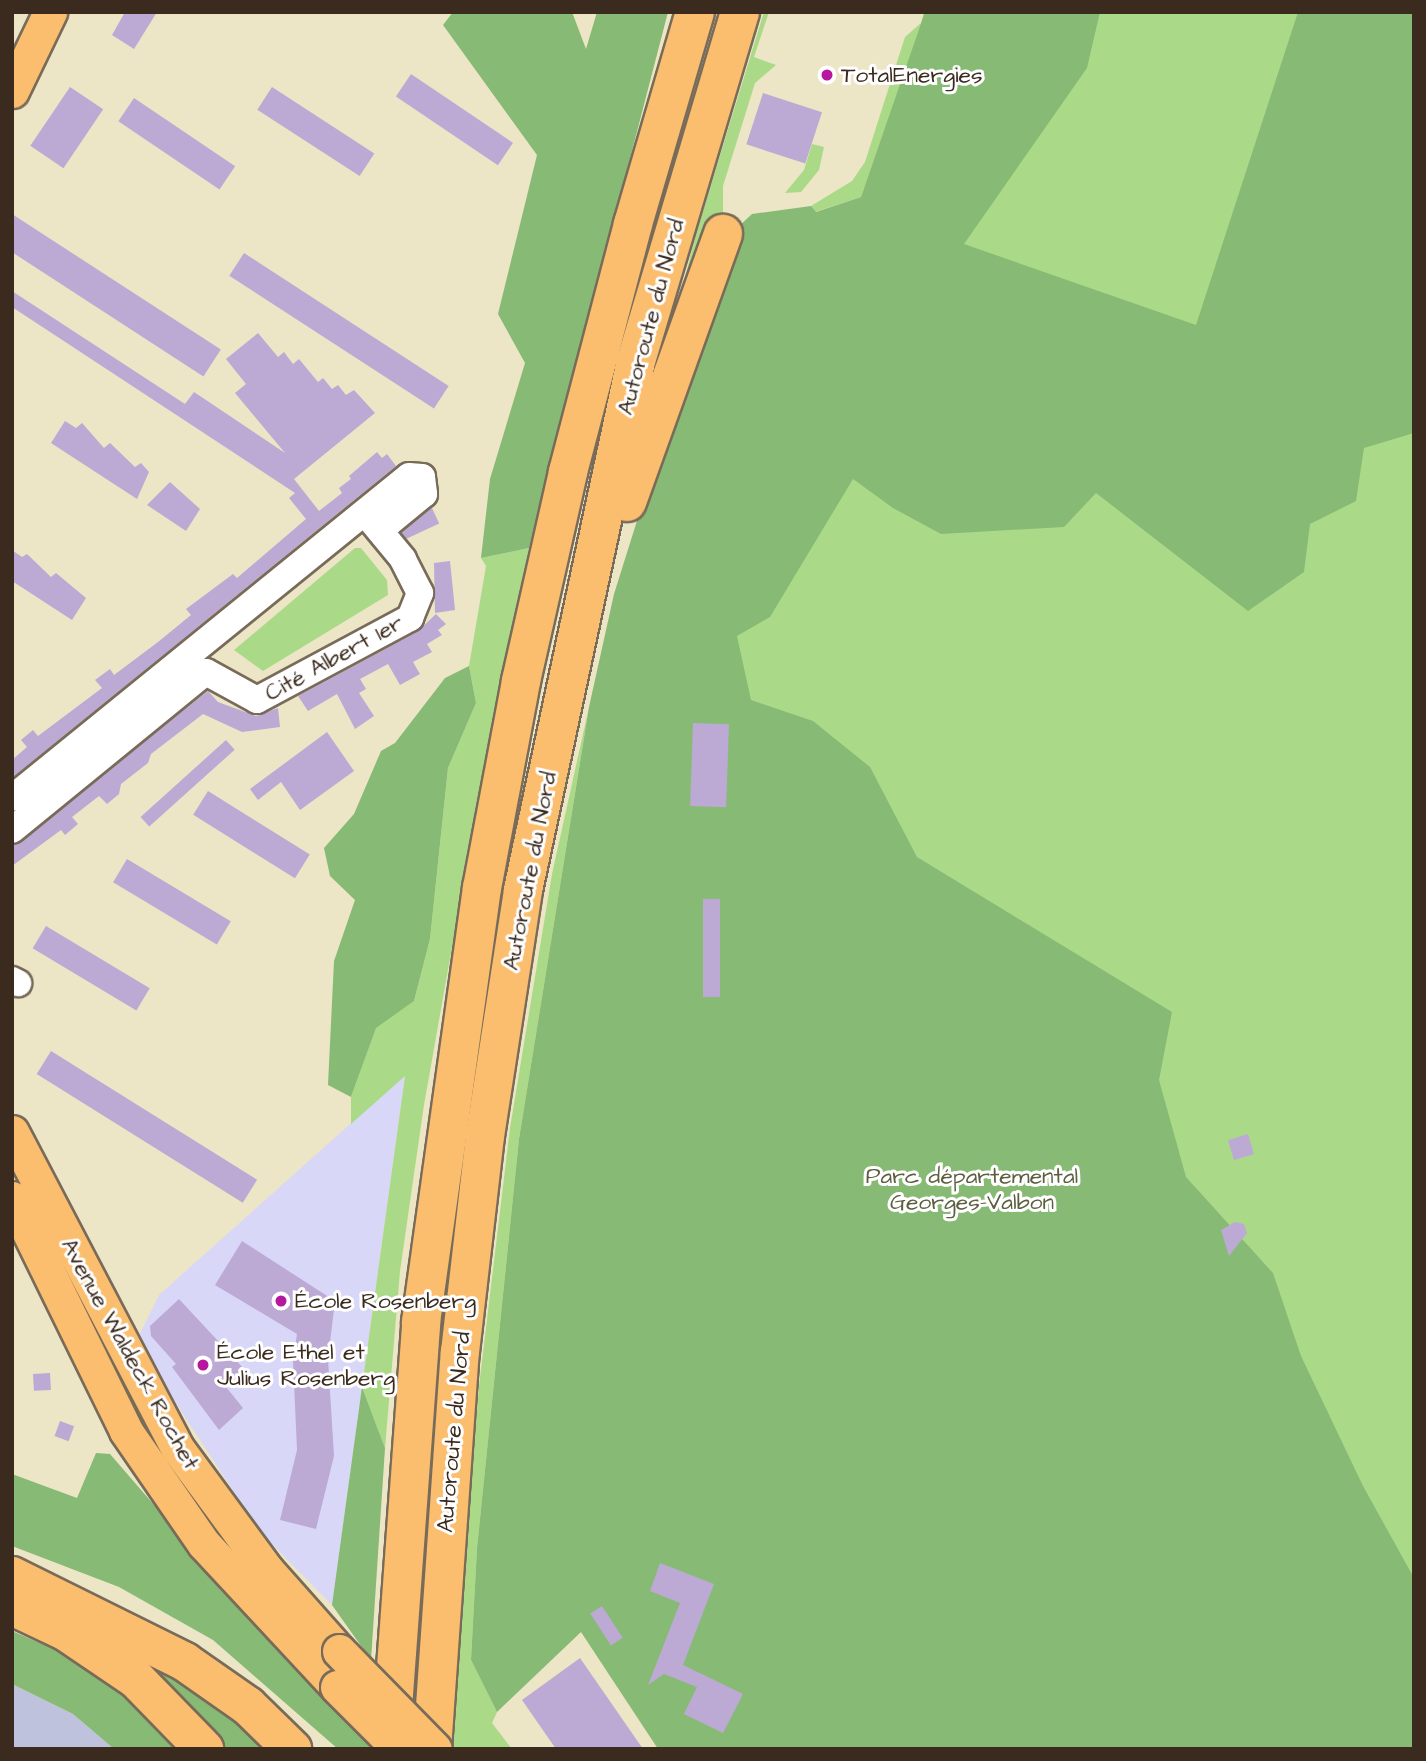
<!DOCTYPE html>
<html>
<head>
<meta charset="utf-8">
<style>
  body { margin:0 }
  #map { position:relative; width:1426px; height:1761px; overflow:hidden; background:#ece5c6; font-family:"Architects Daughter",sans-serif }
  div>[style] { position:absolute }
  .built>* { inset:0; background:#d8d7f8 }
  .industrial>* { inset:0; background:#bfc2dd }
  .green>* { inset:0; background:#aada88 }
  .forest>* { inset:0; background:#87ba74 }
  .building>* { inset:0; background:#bcaad5; transform-origin:0 0 }
  .roads { filter:drop-shadow(2px 0 #796b59) drop-shadow(-2px 0 #796b59) drop-shadow(0 2px #796b59) drop-shadow(0 -2px #796b59) }
  .minor>* { height:26px; margin:-13px; padding:0 13px; transform-origin:13px; border-radius:13px; background:#fff }
  .major>* { height:33px; margin:-16.5px; padding:0 16.5px; transform-origin:16.5px; border-radius:16.5px; background:#fbbe6e }
  .highway>* { height:38px; margin:-19px; padding:0 19px; transform-origin:19px; border-radius:19px; background:#fbbe6e }
  .bridges { filter:drop-shadow(2px 0 #796b59) drop-shadow(-2px 0 #796b59) drop-shadow(0 2px #796b59) drop-shadow(0 -2px #796b59) }
  .major-bridge>* { height:33px; margin:-16.5px; padding:0 16.5px; transform-origin:16.5px; border-radius:16.5px; background:#fbbe6e }
  .dots>* { width:19px; height:19px; translate:-50% -50%; box-sizing:border-box; border:4px solid #fff; border-radius:50% }
  span { translate:-50% -50%; white-space:nowrap; text-align:center; line-height:1.15; -webkit-text-stroke:6px #fff; paint-order:stroke }
  .poi-label { font-size:23px; color:#3b2a1e }
  .left { translate:0 -50%; text-align:left }
  .street-label { font-size:23px; color:#3b2a1e }
  .park-label { font-size:23px; color:#5c5f3e }
  .frame { position:absolute; inset:0; border:14px solid #3b2a1e; pointer-events:none }
</style>
</head>
<body>
<div id="map">
  <div class="built">
    <div style="clip-path:polygon(405px 1075px,332px 1605px,260px 1532px,136px 1342px,159px 1295px)"></div>
  </div>
  <div class="industrial">
    <div style="clip-path:polygon(12px 1684px,73px 1714px,114px 1749px,12px 1749px)"></div>
  </div>
  <div class="green">
    <div style="clip-path:polygon(764px 12px,769px 12px,754px 57px,776px 65px,755px 83px,723px 186px,723px 215px,663px 365px,695px 237px)"></div>
    <div style="clip-path:polygon(924px 12px,1414px 12px,1414px 1749px,510px 1372px,894px 104px,861px 197px,815px 212px,811px 206px,852px 181px,865px 162px,905px 37px,921px 23px)"></div>
    <div style="clip-path:polygon(812px 144px,824px 147px,819px 170px,801px 192px,785px 193px,804px 170px)"></div>
    <div style="clip-path:polygon(355px 548px,361px 548px,387px 580px,388px 595px,263px 671px,234px 650px)"></div>
    <div style="clip-path:polygon(529px 548px,494px 710px,424px 1105px,400px 1271px,385px 1448px,362px 1387px,405px 1076px,351px 1124px,351px 1097px,376px 1027px,414px 1001px,430px 939px,448px 768px,476px 703px,469px 666px,486px 566px,481px 558px)"></div>
    <div style="clip-path:polygon(589px 707px,519px 1139px,477px 1548px,471px 1660px,497px 1712px,492px 1723px,512px 1749px,456px 1749px,452px 1744px,452px 1711px,479px 1386px,510px 1128px,552px 874px)"></div>
  </div>
  <div class="forest">
    <div style="clip-path:polygon(453px 12px,572px 12px,586px 49px,597px 12px,668px 12px,529px 548px,481px 558px,490px 479px,525px 363px,498px 314px,537px 155px,443px 25px)"></div>
    <div style="clip-path:polygon(925px 12px,1100px 12px,1087px 68px,964px 244px,1196px 325px,1298px 12px,1414px 12px,1414px 433px,1364px 448px,1356px 501px,1310px 524px,1304px 572px,1248px 611px,1096px 493px,1064px 527px,941px 534px,893px 508px,853px 479px,770px 617px,737px 636px,751px 700px,813px 721px,870px 767px,917px 857px,1172px 1012px,1159px 1080px,1186px 1177px,1273px 1273px,1301px 1356px,1363px 1486px,1414px 1578px,1414px 1749px,658px 1749px,581px 1632px,497px 1712px,471px 1660px,477px 1548px,519px 1139px,589px 707px,614px 594px,674px 403px,737px 228px,752px 214px,811px 206px,816px 212px,861px 197px)"></div>
    <div style="clip-path:polygon(469px 666px,476px 703px,448px 768px,430px 939px,414px 1001px,376px 1028px,351px 1097px,328px 1085px,334px 961px,355px 900px,330px 876px,324px 848px,354px 814px,381px 751px,395px 743px,445px 678px)"></div>
    <div style="clip-path:polygon(362px 1387px,385px 1448px,371px 1660px,332px 1605px)"></div>
    <div style="clip-path:polygon(96px 1453px,110px 1454px,225px 1587px,372px 1740px,369px 1749px,338px 1749px,213px 1640px,119px 1587px,12px 1546px,12px 1474px,77px 1498px)"></div>
    <div style="clip-path:polygon(12px 1631px,63px 1653px,119px 1690px,174px 1749px,114px 1749px,73px 1714px,12px 1684px)"></div>
    <div style="clip-path:polygon(100px 1631px,231px 1709px,270px 1749px,223px 1749px,168px 1689px)"></div>
  </div>
  <div class="building">
    <div style="clip-path:polygon(125px 12px,157px 12px,134px 49px,112px 35px)"></div>
    <div style="left:411px;top:74px;width:123px;height:27px;rotate:34deg"></div>
    <div style="left:70px;top:87px;width:40px;height:71px;rotate:34deg"></div>
    <div style="left:272px;top:87px;width:122px;height:27px;rotate:33deg"></div>
    <div style="left:763px;top:93px;width:62px;height:54px;rotate:18deg"></div>
    <div style="left:134px;top:98px;width:122px;height:28px;rotate:34deg"></div>
    <div style="left:12px;top:214px;width:249px;height:32px;rotate:33deg"></div>
    <div style="left:244px;top:253px;width:244px;height:27px;rotate:33deg"></div>
    <div style="clip-path:polygon(12px 291px,185px 404px,194px 392px,285px 453px,235px 393px,246px 384px,226px 359px,258px 333px,278px 357px,284px 352px,293px 364px,299px 359px,318px 382px,323px 378px,332px 389px,338px 385px,346px 395px,354px 390px,375px 413px,294px 479px,319px 511px,342px 493px,339px 488px,351px 479px,349px 476px,377px 452px,382px 458px,387px 454px,396px 466px,12px 778px,12px 760px,27px 747px,21px 740px,33px 730px,38px 736px,102px 688px,95px 680px,110px 669px,114px 675px,158px 642px,191px 615px,186px 609px,233px 574px,237px 578px,306px 519px,289px 498px,295px 493px,12px 307px)"></div>
    <div style="clip-path:polygon(65px 421px,76px 428px,82px 423px,104px 448px,110px 443px,135px 467px,141px 463px,149px 472px,137px 499px,51px 443px)"></div>
    <div style="clip-path:polygon(170px 482px,200px 509px,186px 531px,147px 505px)"></div>
    <div style="left:432px;top:508px;width:17px;height:39px;rotate:65deg"></div>
    <div style="clip-path:polygon(12px 550px,22px 557px,27px 554px,51px 577px,56px 573px,86px 598px,72px 620px,12px 581px)"></div>
    <div style="clip-path:polygon(450px 561px,455px 610px,435px 613px,434px 563px)"></div>
    <div style="clip-path:polygon(436px 614px,446px 624px,438px 630px,442px 635px,427px 644px,432px 652px,413px 662px,420px 674px,400px 685px,388px 664px,360px 679px,366px 689px,359px 693px,374px 716px,355px 729px,337px 694px,308px 711px,298px 696px,417px 632px)"></div>
    <div style="clip-path:polygon(208px 691px,218px 702px,256px 716px,278px 708px,280px 727px,242px 732px,203px 714px,151px 754px,148px 763px,121px 784px,119px 794px,107px 804px,99px 796px,72px 817px,78px 824px,65px 835px,61px 830px,12px 866px,12px 845px)"></div>
    <div style="left:693px;top:723px;width:36px;height:83px;rotate:2deg"></div>
    <div style="clip-path:polygon(327px 732px,354px 771px,300px 810px,281px 782px,258px 800px,250px 789px)"></div>
    <div style="left:226px;top:740px;width:13px;height:115px;rotate:48deg"></div>
    <div style="left:208px;top:791px;width:120px;height:28px;rotate:32deg"></div>
    <div style="left:127px;top:859px;width:121px;height:27px;rotate:31deg"></div>
    <div style="left:703px;top:899px;width:17px;height:98px"></div>
    <div style="left:46px;top:926px;width:121px;height:26px;rotate:31deg"></div>
    <div style="left:51px;top:1051px;width:243px;height:27px;rotate:32deg"></div>
    <div style="left:1248px;top:1134px;width:21px;height:21px;rotate:73deg"></div>
    <div style="clip-path:polygon(1235px 1222px,1244px 1224px,1247px 1233px,1229px 1256px,1221px 1230px)"></div>
    <div style="clip-path:polygon(242px 1241px,335px 1301px,328px 1359px,334px 1456px,316px 1529px,280px 1520px,297px 1450px,293px 1361px,297px 1334px,215px 1285px)"></div>
    <div style="clip-path:polygon(179px 1299px,245px 1370px,226px 1387px,243px 1408px,219px 1430px,172px 1367px,176px 1364px,151px 1336px,150px 1326px)"></div>
    <div style="left:50px;top:1373px;width:17px;height:17px;rotate:87deg"></div>
    <div style="left:60px;top:1421px;width:15px;height:16px;rotate:20deg"></div>
    <div style="clip-path:polygon(660px 1563px,714px 1584px,683px 1665px,743px 1694px,723px 1733px,684px 1714px,697px 1687px,664px 1674px,648px 1685px,680px 1603px,650px 1591px)"></div>
    <div style="left:602px;top:1606px;width:38px;height:14px;rotate:57deg"></div>
    <div style="clip-path:polygon(580px 1658px,643px 1749px,556px 1749px,522px 1700px)"></div>
  </div>
  <div class="roads">
    <div class="minor">
      <div style="left:12px;top:798px;width:511px;rotate:-39.04deg"></div>
      <div style="left:409px;top:476px;width:13px;rotate:4deg"></div>
      <div style="left:422px;top:477px;width:17px;rotate:83deg"></div>
      <div style="left:424px;top:494px;width:57px;rotate:140.7deg"></div>
      <div style="left:12px;top:830px;width:250px;rotate:-39.2deg"></div>
      <div style="left:206px;top:672px;width:58px;rotate:28.8deg"></div>
      <div style="left:257px;top:700px;width:174px;rotate:-28.2deg"></div>
      <div style="left:410px;top:618px;width:27px;rotate:-68deg"></div>
      <div style="left:420px;top:593px;width:38px;rotate:-117deg"></div>
      <div style="left:403px;top:559px;width:60px;rotate:-129.6deg"></div>
      <div style="left:12px;top:980px;width:7px;rotate:27deg"></div>
    </div>
    <div class="major">
      <div style="left:12px;top:91px;width:88px;rotate:-64.3deg"></div>
      <div style="left:12px;top:1132px;width:358px;rotate:62.4deg"></div>
      <div style="left:178px;top:1449px;width:150px;rotate:53.7deg"></div>
      <div style="left:267px;top:1570px;width:108px;rotate:48.4deg"></div>
      <div style="left:12px;top:1198px;width:259px;rotate:63.9deg"></div>
      <div style="left:126px;top:1431px;width:137px;rotate:55.4deg"></div>
      <div style="left:204px;top:1544px;width:195px;rotate:47.1deg"></div>
    </div>
    <div class="highway">
      <div style="left:627px;top:502px;width:285px;rotate:-70.3deg"></div>
      <div style="left:12px;top:1576px;width:193px;rotate:26.4deg"></div>
      <div style="left:185px;top:1662px;width:77px;rotate:34.9deg"></div>
      <div style="left:248px;top:1706px;width:62px;rotate:44.3deg"></div>
      <div style="left:12px;top:1606px;width:59px;rotate:25.3deg"></div>
      <div style="left:65px;top:1631px;width:86px;rotate:34.1deg"></div>
      <div style="left:136px;top:1679px;width:98px;rotate:45.8deg"></div>
      <div style="left:391px;top:1735px;width:414px;rotate:-85.8deg"></div>
      <div style="left:421px;top:1322px;width:438px;rotate:-82deg"></div>
      <div style="left:482px;top:888px;width:211px;rotate:-79.3deg"></div>
      <div style="left:521px;top:681px;width:214px;rotate:-77.3deg"></div>
      <div style="left:568px;top:472px;width:256px;rotate:-75.3deg"></div>
      <div style="left:633px;top:224px;width:221px;rotate:-73.7deg"></div>
      <div style="left:432px;top:1749px;width:398px;rotate:-86deg"></div>
      <div style="left:460px;top:1352px;width:217px;rotate:-83.4deg"></div>
      <div style="left:485px;top:1136px;width:249px;rotate:-81.2deg"></div>
      <div style="left:523px;top:890px;width:541px;rotate:-77.94deg"></div>
      <div style="left:636px;top:361px;width:364px;rotate:-73.4deg"></div>
    </div>
  </div>
  <div class="bridges">
    <div class="major-bridge">
      <div style="left:339px;top:1651px;width:137px;rotate:45.6deg"></div>
      <div style="left:337px;top:1687px;width:88px;rotate:45deg"></div>
    </div>
  </div>
  <div class="dots">
    <div style="left:827px;top:75px;background:#b5179e"></div>
    <div style="left:281px;top:1301px;background:#b5179e"></div>
    <div style="left:203px;top:1365px;background:#b5179e"></div>
  </div>
  <div class="poi-label">
    <span class="left" style="left:841px;top:75px">TotalEnergies</span>
    <span class="left" style="left:295px;top:1301px">École Rosenberg</span>
    <span class="left" style="left:217px;top:1365px">École Ethel et<br>Julius Rosenberg</span>
  </div>
  <div class="street-label">
    <span style="left:651px;top:317px;rotate:-75deg">Autoroute du Nord</span>
    <span style="left:334px;top:658px;rotate:-29deg">Cité Albert 1er</span>
    <span style="left:530px;top:871px;rotate:-79deg">Autoroute du Nord</span>
    <span style="left:130px;top:1354px;rotate:61deg">Avenue Waldeck Rochet</span>
    <span style="left:454px;top:1432px;rotate:-85deg">Autoroute du Nord</span>
  </div>
  <div class="park-label">
    <span style="left:972px;top:1189px">Parc départemental<br>Georges-Valbon</span>
  </div>
  <div class="frame"></div>
</div>
</body>
</html>
